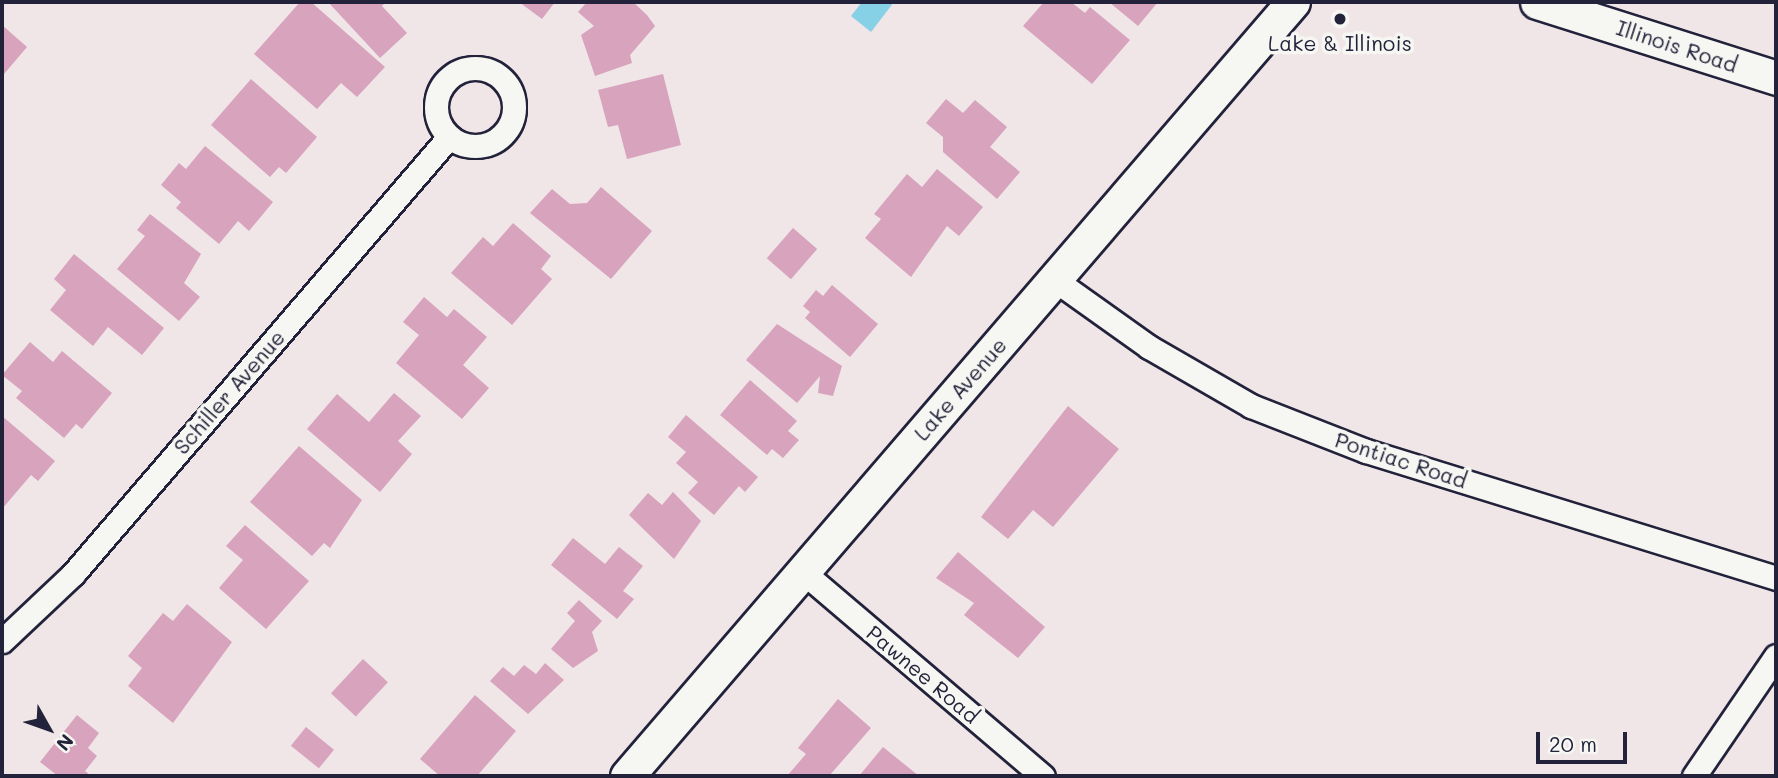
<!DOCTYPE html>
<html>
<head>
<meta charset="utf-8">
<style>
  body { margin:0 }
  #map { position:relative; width:1778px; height:778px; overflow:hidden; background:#f0e5e7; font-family:Mali,sans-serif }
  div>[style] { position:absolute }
  .water>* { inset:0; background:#86d1e6 }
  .building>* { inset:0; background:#d8a3bc; transform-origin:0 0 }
  .roads { filter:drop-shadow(2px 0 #22223b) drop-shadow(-2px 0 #22223b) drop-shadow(0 2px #22223b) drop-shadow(0 -2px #22223b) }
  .street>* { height:23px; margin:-11.5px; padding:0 11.5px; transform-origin:11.5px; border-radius:11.5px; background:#f6f6f2 }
  .street>.ring { margin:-11.5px; padding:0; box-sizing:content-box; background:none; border:23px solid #f6f6f2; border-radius:50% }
  .secondary>* { height:33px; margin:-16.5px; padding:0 16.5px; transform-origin:16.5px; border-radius:16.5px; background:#f6f6f2 }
  .dots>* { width:19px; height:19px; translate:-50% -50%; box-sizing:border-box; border:4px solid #f6f6f2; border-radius:50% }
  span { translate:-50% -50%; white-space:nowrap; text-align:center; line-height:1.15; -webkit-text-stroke:7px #f6f6f2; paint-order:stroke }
  .poi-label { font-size:21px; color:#22223b }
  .street-label { font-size:21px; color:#22223b }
  .frame { position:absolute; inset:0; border:4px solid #22223b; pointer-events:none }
  .north { position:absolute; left:14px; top:694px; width:70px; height:70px; -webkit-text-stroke:5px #f6f6f2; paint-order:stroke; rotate:130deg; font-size:19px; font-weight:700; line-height:28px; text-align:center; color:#22223b }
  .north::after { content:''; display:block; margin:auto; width:24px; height:32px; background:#22223b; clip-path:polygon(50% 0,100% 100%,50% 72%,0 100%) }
  .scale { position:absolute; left:1536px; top:732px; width:91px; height:32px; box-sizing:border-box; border:4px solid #22223b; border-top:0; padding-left:9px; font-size:21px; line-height:24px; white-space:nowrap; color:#22223b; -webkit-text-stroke:5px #f6f6f2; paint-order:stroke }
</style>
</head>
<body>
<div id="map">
  <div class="water">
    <div style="clip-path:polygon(862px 2px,894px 2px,871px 32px,851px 16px)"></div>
  </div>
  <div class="building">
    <div style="clip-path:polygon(300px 2px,311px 2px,385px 67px,357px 97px,341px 83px,317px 109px,254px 54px)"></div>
    <div style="clip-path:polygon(328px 2px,386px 2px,382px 6px,407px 33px,380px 58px)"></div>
    <div style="clip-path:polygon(519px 2px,555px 2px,542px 19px)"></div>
    <div style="clip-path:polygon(587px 2px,633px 2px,647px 15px,655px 26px,630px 55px,632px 63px,595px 76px,581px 35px,594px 26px,578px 12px)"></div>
    <div style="clip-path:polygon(1044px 2px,1071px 2px,1085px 13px,1090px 7px,1130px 40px,1092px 84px,1023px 26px)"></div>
    <div style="clip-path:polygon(1109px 2px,1158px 2px,1138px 26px)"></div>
    <div style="clip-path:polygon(2px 25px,27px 47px,4px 74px,2px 71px)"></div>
    <div style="clip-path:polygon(663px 74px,681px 145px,627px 159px,618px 125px,608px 127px,598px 90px)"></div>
    <div style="clip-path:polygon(251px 79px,317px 137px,286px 173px,279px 167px,270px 177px,211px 125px)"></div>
    <div style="clip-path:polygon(946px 99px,963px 113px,975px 100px,1007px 127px,990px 147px,1020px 172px,997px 199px,943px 152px,943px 137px,926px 123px)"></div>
    <div style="clip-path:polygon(205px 146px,273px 202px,249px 231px,238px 221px,219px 244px,176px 208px,181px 202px,161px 185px,179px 163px,186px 169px)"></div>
    <div style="clip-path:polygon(937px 169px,983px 207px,959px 236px,947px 226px,911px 277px,865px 238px,881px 219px,874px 214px,907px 174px,922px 187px)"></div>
    <div style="clip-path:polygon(601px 187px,652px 231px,611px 279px,530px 213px,552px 189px,570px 204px,587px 203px)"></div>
    <div style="clip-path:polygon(150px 214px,201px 254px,184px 283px,200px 297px,179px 321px,117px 269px,145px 236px,137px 230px)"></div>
    <div style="clip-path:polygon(513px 223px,551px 256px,541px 269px,552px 279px,512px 325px,451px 273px,483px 237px,493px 246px)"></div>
    <div style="left:793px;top:228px;width:32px;height:40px;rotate:41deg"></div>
    <div style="clip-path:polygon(74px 254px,164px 328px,142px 355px,108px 327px,93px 346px,50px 310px,66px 290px,54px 279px)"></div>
    <div style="clip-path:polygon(832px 285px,878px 324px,850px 357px,805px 318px,810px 312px,803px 306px,816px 290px,823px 296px)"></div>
    <div style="clip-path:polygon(424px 297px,447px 317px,454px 309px,487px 337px,463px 365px,489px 388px,462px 419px,396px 363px,419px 335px,403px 322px)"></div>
    <div style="clip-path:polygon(777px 324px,842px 366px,833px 396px,818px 393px,820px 376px,797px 403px,746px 360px)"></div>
    <div style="clip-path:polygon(30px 342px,53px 362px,62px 351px,112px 393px,82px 429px,76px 424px,64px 438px,16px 398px,22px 391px,2px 375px)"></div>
    <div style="clip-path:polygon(750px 380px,797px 421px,788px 431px,799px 440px,783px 458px,772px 449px,767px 455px,720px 415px)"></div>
    <div style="clip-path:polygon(394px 393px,421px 416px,398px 441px,412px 454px,380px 492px,307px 429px,337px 394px,369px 422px)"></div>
    <div style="clip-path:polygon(1068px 406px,1119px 449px,1053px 527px,1033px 510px,1008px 539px,981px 517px)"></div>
    <div style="clip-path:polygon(686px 415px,758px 477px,745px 492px,739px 486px,714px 515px,688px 493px,698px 482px,676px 463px,686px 452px,668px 437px)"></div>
    <div style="clip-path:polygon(2px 416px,55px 461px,38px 481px,31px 475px,2px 509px)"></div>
    <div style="clip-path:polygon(299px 446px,362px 500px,330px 548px,324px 543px,312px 556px,250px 502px)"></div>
    <div style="clip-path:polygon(673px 492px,701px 521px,674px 559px,629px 515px,648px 493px,662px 505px)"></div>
    <div style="clip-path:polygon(245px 525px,309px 581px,266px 629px,219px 588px,243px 560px,226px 546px)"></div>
    <div style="clip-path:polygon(573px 538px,605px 564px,619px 547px,643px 566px,623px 591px,634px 599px,617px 619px,551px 565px)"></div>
    <div style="clip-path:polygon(958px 552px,1045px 627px,1018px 658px,964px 615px,974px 603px,936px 578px)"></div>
    <div style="clip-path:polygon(579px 600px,602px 621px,592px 632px,598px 651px,573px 668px,551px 649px,575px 621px,567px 613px)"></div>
    <div style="clip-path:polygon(187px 604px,232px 642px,173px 723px,128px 686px,142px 668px,128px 656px,163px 613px,173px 621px)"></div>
    <div style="left:363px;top:659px;width:34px;height:47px;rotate:43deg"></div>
    <div style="clip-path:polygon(545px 663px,564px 680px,528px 714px,490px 681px,503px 667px,514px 676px,524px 665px,536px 674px)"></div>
    <div style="clip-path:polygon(475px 695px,516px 731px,477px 776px,440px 776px,420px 759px)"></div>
    <div style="clip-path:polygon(838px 699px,871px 728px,829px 776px,787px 776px,806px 754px,798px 748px)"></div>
    <div style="clip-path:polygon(77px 715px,99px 733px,88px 748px,97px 756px,85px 771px,91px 776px,58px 776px,40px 762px)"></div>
    <div style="left:306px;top:727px;width:36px;height:24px;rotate:39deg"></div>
    <div style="clip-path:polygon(883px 747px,919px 776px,859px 776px)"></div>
  </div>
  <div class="roads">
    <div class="street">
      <div class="ring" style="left:436px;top:68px;width:55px;height:55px"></div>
      <div style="left:1055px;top:280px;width:115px;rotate:35.5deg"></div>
      <div style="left:1149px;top:347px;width:118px;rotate:30deg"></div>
      <div style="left:1251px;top:406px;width:123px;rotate:21.4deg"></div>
      <div style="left:1366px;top:451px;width:429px;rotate:17.2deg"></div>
      <div style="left:803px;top:572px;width:315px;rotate:40.4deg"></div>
      <div style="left:2px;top:641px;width:98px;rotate:-43.3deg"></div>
      <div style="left:73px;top:574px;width:576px;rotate:-49.29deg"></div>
      <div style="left:1694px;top:776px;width:145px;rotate:-55.7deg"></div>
    </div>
    <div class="secondary">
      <div style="left:1537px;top:2px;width:251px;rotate:17.6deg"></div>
      <div style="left:627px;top:776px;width:1021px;rotate:-49.29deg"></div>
    </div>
  </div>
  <div class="dots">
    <div style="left:1340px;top:19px;background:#22223b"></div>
  </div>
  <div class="poi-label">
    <span style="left:1340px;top:43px">Lake &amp; Illinois</span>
  </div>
  <div class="street-label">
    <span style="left:1677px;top:46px;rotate:18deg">Illinois Road</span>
    <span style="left:960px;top:389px;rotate:-49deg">Lake Avenue</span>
    <span style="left:229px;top:392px;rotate:-49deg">Schiller Avenue</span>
    <span style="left:1401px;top:460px;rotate:18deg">Pontiac Road</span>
    <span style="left:923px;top:674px;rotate:40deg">Pawnee Road</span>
  </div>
  <div class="frame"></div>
  <div class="north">N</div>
  <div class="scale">20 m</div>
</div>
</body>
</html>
